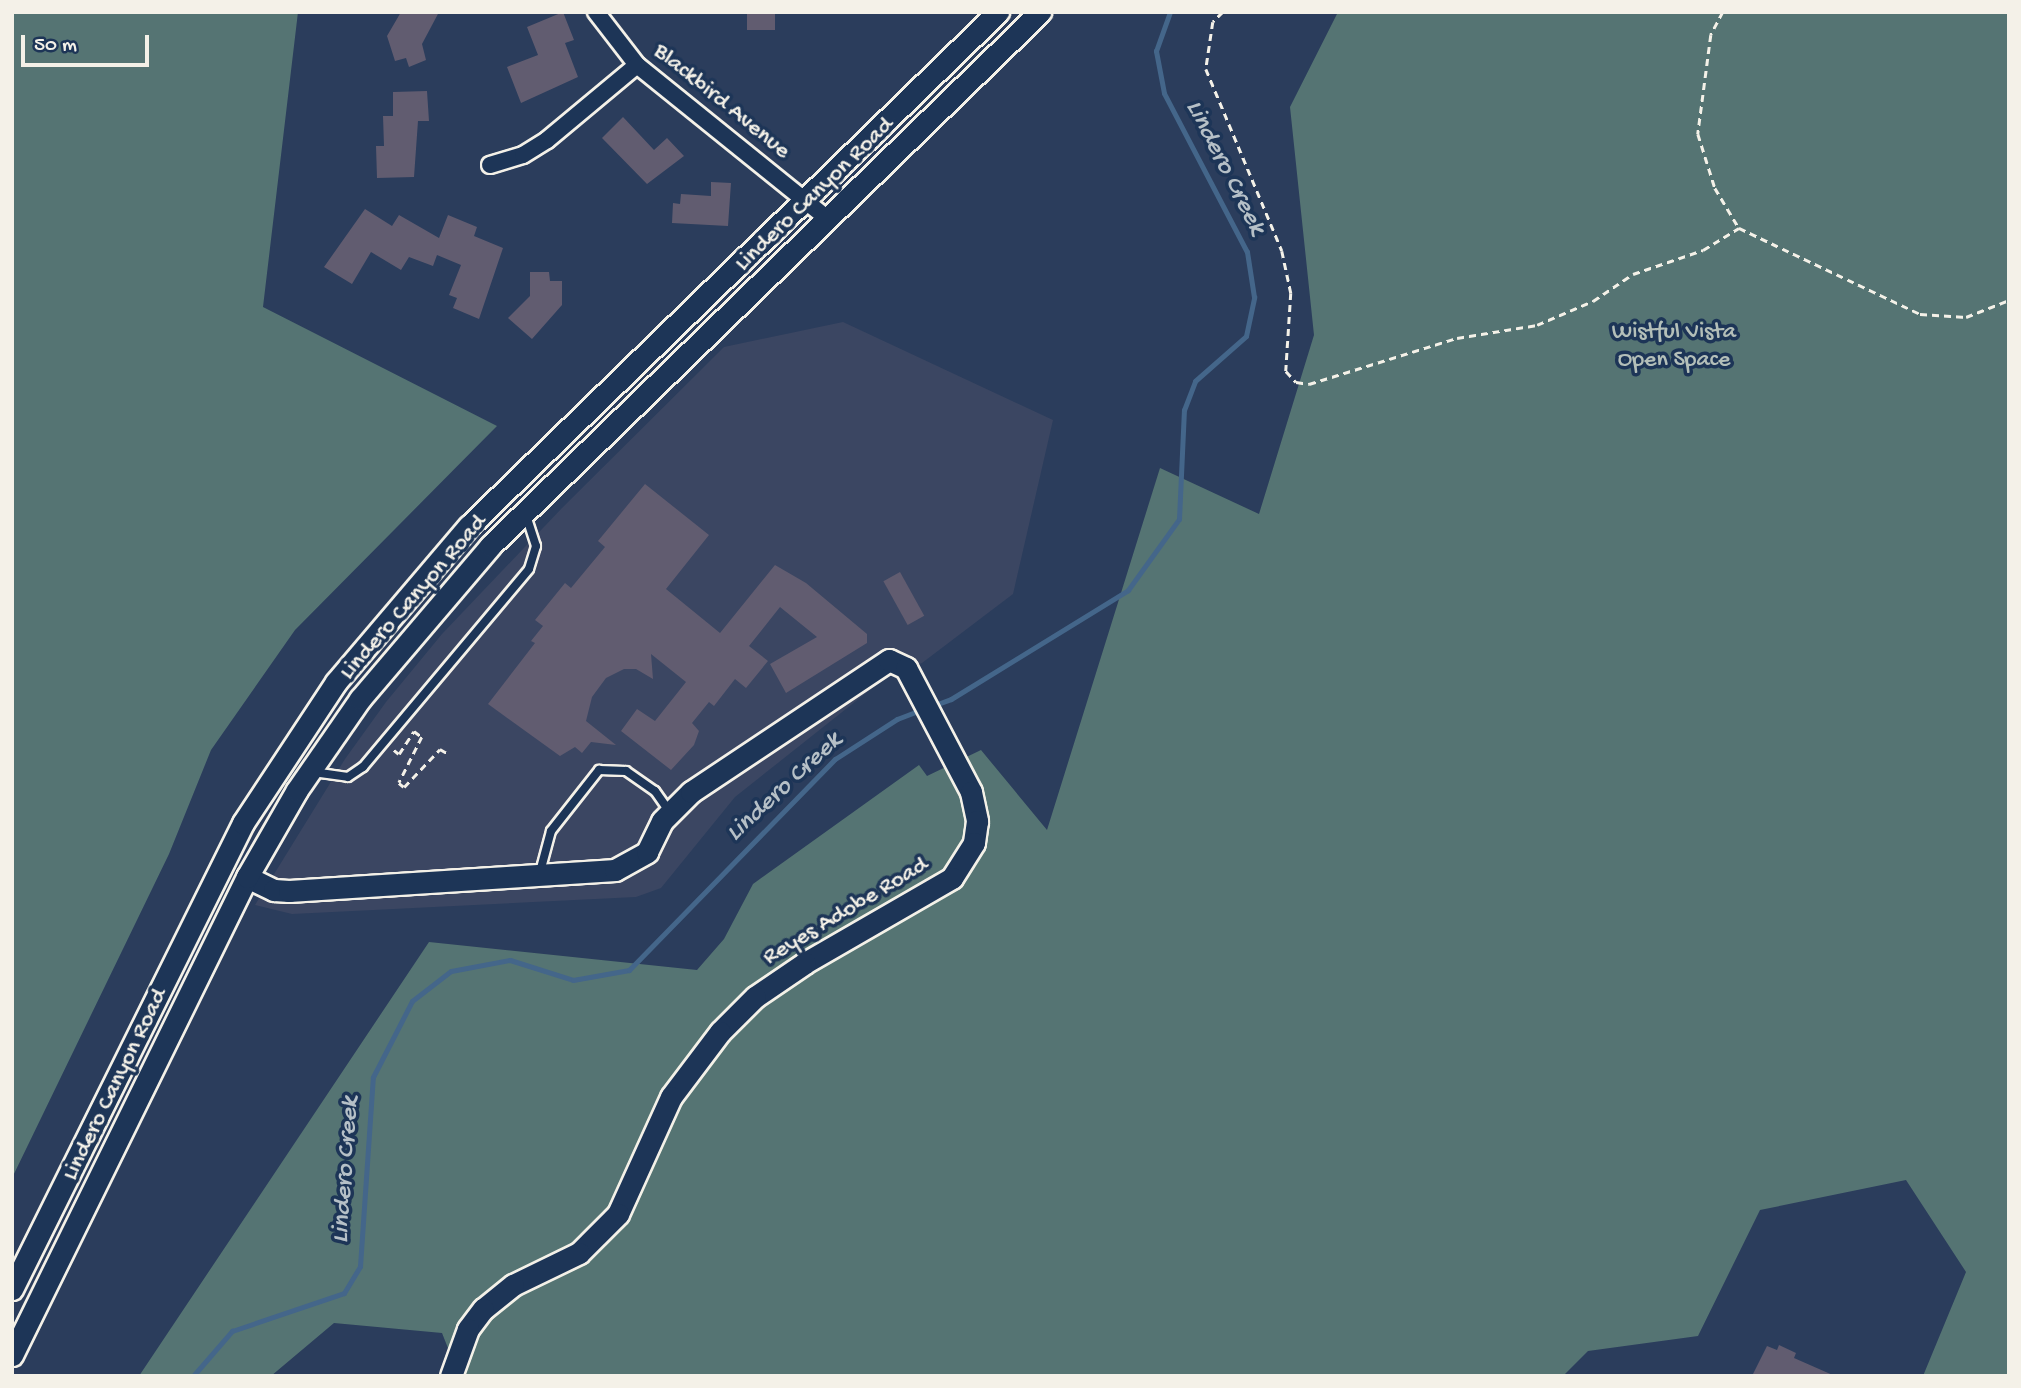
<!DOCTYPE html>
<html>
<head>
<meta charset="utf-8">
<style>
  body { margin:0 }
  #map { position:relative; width:2021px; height:1388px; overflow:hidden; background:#2b3d5c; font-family:"Gochi Hand",sans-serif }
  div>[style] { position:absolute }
  .built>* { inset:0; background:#3b4662 }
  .green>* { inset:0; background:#557473 }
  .stream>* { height:5px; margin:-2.5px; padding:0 2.5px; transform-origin:2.5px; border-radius:2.5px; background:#44668a }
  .building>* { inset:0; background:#615c70; transform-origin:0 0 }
  .path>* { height:2.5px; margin-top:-1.25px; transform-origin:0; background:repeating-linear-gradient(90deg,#f4f1e8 0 7px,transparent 0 12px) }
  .roads { filter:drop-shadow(2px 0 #f4f1e8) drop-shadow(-2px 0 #f4f1e8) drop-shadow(0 2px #f4f1e8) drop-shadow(0 -2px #f4f1e8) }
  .lane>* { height:8px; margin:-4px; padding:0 4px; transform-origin:4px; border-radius:4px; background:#1d3557 }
  .street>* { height:16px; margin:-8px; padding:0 8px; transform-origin:8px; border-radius:8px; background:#1d3557 }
  .secondary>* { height:21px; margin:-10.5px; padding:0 10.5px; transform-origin:10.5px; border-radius:10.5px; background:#1d3557 }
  span { translate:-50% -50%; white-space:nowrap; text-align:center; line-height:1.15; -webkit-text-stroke:7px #1d3557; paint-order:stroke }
  .street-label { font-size:24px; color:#f4f1e8 }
  .park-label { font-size:24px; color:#b4bfb9 }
  .water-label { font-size:26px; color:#b6c0c7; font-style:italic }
  .frame { position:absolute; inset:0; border:14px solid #f4f1e8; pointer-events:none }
  .scale { position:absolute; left:21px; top:35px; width:128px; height:32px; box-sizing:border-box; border:4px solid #f4f1e8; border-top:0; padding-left:9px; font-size:21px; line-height:24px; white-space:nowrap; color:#f4f1e8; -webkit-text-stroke:5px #1d3557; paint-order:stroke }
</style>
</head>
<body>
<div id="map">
  <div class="built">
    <div style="clip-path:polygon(843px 322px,1053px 420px,1013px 594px,922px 663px,885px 678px,735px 797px,661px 888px,636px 897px,292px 914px,255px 905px,345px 759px,386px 702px,442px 634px,562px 508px,724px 347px)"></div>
  </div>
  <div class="green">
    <div style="clip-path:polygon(12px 12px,298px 12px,263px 307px,497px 426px,295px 630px,211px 750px,169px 854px,12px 1178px)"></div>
    <div style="clip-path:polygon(1338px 12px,2009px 12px,2009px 1376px,1923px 1376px,1966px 1272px,1906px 1180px,1760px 1210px,1698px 1336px,1588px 1351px,1563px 1376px,459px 1376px,442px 1333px,334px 1323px,271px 1376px,139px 1376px,429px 942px,697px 970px,724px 939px,753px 884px,919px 765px,927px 776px,981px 750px,1047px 830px,1160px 468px,1259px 514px,1314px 335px,1290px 107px)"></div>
  </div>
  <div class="stream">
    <div style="left:932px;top:706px;width:20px;rotate:-20deg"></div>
    <div style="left:951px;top:699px;width:208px;rotate:-31.6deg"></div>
    <div style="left:1128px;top:590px;width:87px;rotate:-54.3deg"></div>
    <div style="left:1179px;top:519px;width:109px;rotate:-87.4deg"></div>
    <div style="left:1184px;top:410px;width:31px;rotate:-69deg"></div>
    <div style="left:1195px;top:381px;width:68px;rotate:-41.4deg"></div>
    <div style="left:1246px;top:336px;width:40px;rotate:-78deg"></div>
    <div style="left:1254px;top:297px;width:46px;rotate:-98.8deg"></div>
    <div style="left:1247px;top:252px;width:179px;rotate:-117.6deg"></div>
    <div style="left:1164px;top:93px;width:43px;rotate:-100.8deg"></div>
    <div style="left:1156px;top:51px;width:41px;rotate:-70.3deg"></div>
    <div style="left:193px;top:1376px;width:60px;rotate:-49.1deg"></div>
    <div style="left:232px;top:1331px;width:118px;rotate:-18.7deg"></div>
    <div style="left:344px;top:1293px;width:31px;rotate:-59deg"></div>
    <div style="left:360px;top:1266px;width:189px;rotate:-86.1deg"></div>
    <div style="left:373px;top:1077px;width:85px;rotate:-62.8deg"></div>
    <div style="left:412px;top:1001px;width:49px;rotate:-37.6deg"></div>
    <div style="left:451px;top:971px;width:60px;rotate:-10.6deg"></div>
    <div style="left:510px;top:960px;width:66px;rotate:17.6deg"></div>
    <div style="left:573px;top:980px;width:57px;rotate:-10.1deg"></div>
    <div style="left:629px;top:970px;width:295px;rotate:-45.7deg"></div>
    <div style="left:835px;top:759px;width:74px;rotate:-32.8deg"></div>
    <div style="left:897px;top:719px;width:28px;rotate:-21deg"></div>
  </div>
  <div class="building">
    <div style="clip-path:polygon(401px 12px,439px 12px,422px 44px,426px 60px,409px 67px,406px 58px,395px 61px,387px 36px)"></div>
    <div style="clip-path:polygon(563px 12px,574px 40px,565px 43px,578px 77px,521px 103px,507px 67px,538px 55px,527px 27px)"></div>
    <div style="left:747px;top:12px;width:28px;height:18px"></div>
    <div style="clip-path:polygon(427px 91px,429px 121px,418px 121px,414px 177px,377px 178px,376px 146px,384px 146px,383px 116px,393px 116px,393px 92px)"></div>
    <div style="clip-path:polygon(623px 117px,654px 150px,667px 138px,684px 156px,647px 184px,602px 138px)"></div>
    <div style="clip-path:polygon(711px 182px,731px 183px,728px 226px,672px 223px,673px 203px,680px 204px,681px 194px,711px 196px)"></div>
    <div style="clip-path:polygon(365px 209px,392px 226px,399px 215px,439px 238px,448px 215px,477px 227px,474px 236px,503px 248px,479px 319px,453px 308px,457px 298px,449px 295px,461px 265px,437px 255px,433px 266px,409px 257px,401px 270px,371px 252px,352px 284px,324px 267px)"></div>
    <div style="clip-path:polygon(530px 272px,549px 272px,550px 281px,562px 281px,562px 305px,532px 339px,508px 318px,530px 296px)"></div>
    <div style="clip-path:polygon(645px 484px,709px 535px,666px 589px,720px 633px,775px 565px,806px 583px,867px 634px,867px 643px,786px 693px,770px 664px,817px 637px,780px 607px,749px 646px,768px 661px,746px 688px,735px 679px,714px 706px,709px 702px,692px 723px,699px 731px,694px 745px,671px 770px,621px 731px,637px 709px,655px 721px,686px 682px,651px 654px,653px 679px,636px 669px,624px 669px,606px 678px,592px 697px,586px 721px,616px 745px,591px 742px,582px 753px,575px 747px,560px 756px,488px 704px,535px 643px,531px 641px,543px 626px,535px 620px,565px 583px,571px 588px,605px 547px,598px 541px)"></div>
    <div style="left:900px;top:572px;width:50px;height:19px;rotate:61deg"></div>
    <div style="clip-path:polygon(1779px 1345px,1796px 1353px,1794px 1358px,1835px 1376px,1752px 1376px,1767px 1346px,1777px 1350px)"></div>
  </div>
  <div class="path">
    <div style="left:1223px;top:12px;width:14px;rotate:135deg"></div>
    <div style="left:1213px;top:22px;width:48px;rotate:98.5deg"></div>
    <div style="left:1206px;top:69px;width:197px;rotate:67.3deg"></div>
    <div style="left:1282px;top:251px;width:43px;rotate:77.9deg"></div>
    <div style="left:1291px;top:293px;width:78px;rotate:93.7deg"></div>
    <div style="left:1286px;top:371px;width:15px;rotate:48deg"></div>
    <div style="left:1296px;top:382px;width:13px;rotate:9deg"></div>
    <div style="left:1309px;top:384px;width:155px;rotate:-17.3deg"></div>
    <div style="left:1457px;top:338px;width:81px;rotate:-9.2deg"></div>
    <div style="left:1537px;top:325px;width:61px;rotate:-23.2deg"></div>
    <div style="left:1593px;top:301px;width:48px;rotate:-34deg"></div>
    <div style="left:1633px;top:274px;width:74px;rotate:-18.9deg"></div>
    <div style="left:1703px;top:250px;width:42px;rotate:-31.4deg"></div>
    <div style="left:1723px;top:12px;width:26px;rotate:118deg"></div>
    <div style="left:1711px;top:35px;width:100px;rotate:97.5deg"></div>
    <div style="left:1698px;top:134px;width:57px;rotate:72.5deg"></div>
    <div style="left:1715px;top:188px;width:47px;rotate:59deg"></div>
    <div style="left:1739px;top:228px;width:200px;rotate:25.4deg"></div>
    <div style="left:1920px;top:314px;width:46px;rotate:3.7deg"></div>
    <div style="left:1966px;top:317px;width:46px;rotate:-21.6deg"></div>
    <div style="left:394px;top:750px;width:6px;rotate:39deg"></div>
    <div style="left:399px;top:754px;width:27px;rotate:-57deg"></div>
    <div style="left:414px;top:731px;width:10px;rotate:37deg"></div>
    <div style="left:422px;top:737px;width:51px;rotate:116.6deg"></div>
    <div style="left:399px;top:783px;width:6px;rotate:39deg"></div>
    <div style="left:404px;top:787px;width:52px;rotate:-46.5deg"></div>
    <div style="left:440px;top:749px;width:8px;rotate:30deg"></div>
  </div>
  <div class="roads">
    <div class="lane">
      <div style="left:313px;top:772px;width:35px;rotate:8deg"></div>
      <div style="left:348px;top:777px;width:18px;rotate:-34deg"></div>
      <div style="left:363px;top:767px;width:258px;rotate:-50deg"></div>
      <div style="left:529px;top:569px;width:24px;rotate:-73deg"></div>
      <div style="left:536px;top:546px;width:33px;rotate:-108deg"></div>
      <div style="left:540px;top:872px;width:42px;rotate:-75deg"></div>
      <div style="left:551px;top:831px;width:78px;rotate:-51.8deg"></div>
      <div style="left:599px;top:770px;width:27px;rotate:2deg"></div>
      <div style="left:626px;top:771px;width:35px;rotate:35deg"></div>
      <div style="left:655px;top:791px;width:24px;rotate:55deg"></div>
    </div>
    <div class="street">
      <div style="left:596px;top:12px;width:67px;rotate:52.3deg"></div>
      <div style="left:637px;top:65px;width:245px;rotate:38.9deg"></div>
      <div style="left:490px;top:165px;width:34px;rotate:-17deg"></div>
      <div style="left:523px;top:155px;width:28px;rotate:-32deg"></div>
      <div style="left:547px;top:140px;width:117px;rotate:-39.8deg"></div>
    </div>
    <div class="secondary">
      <div style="left:247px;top:877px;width:30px;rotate:26deg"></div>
      <div style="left:274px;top:890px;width:15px;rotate:4deg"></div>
      <div style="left:289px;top:891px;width:327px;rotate:-3.7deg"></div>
      <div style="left:615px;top:870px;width:37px;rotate:-29deg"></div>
      <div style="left:647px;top:852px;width:34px;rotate:-64deg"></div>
      <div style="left:662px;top:821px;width:41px;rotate:-45deg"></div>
      <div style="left:691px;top:792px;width:238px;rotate:-33.7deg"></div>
      <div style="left:889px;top:660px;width:19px;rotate:25deg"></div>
      <div style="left:906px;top:668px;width:140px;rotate:62.3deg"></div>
      <div style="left:971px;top:792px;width:30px;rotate:78deg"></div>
      <div style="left:977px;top:821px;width:22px;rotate:98deg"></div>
      <div style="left:974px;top:843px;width:41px;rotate:122.2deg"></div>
      <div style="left:952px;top:878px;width:170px;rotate:150deg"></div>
      <div style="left:805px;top:963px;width:60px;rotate:145.8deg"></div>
      <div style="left:755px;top:997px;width:49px;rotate:135deg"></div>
      <div style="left:720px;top:1032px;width:81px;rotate:127deg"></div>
      <div style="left:671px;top:1097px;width:128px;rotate:114.4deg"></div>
      <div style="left:618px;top:1214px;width:55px;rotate:135deg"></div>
      <div style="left:579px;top:1253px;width:73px;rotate:154.1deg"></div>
      <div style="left:513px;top:1285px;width:38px;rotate:141deg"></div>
      <div style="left:483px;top:1309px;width:25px;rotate:127deg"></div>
      <div style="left:468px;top:1329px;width:50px;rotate:109.9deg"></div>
      <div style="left:12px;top:1289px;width:520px;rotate:-63.63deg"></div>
      <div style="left:243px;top:823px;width:169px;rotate:-56.6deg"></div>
      <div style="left:336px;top:682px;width:205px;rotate:-49.6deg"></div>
      <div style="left:469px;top:526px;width:738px;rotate:-44.18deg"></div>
      <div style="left:12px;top:1355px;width:533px;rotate:-63.82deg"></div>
      <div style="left:247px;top:877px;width:100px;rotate:-60.1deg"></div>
      <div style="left:297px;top:790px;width:111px;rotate:-55.3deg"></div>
      <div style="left:360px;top:699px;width:201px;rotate:-49.6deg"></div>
      <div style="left:490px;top:546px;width:767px;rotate:-44.15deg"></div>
    </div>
  </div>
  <div class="street-label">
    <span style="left:721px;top:102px;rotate:39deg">Blackbird Avenue</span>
    <span style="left:815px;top:195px;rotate:-44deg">Lindero Canyon Road</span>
    <span style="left:414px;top:598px;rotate:-49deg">Lindero Canyon Road</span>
    <span style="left:846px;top:912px;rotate:-31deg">Reyes Adobe Road</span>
    <span style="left:116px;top:1085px;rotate:-64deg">Lindero Canyon Road</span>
  </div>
  <div class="park-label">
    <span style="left:1674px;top:347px">Wistful Vista<br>Open Space</span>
  </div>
  <div class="water-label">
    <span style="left:1224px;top:168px;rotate:63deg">Lindero Creek</span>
    <span style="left:785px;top:788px;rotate:-43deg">Lindero Creek</span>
    <span style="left:347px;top:1170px;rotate:-86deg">Lindero Creek</span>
  </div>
  <div class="frame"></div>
  <div class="scale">50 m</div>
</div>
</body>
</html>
